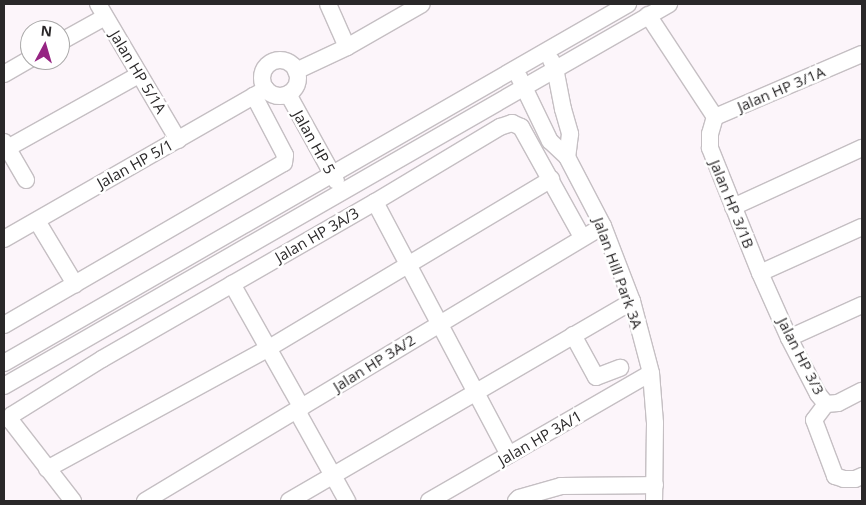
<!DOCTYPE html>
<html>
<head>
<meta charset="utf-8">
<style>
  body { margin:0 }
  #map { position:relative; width:866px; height:505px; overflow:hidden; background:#fcf5fa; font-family:"Open Sans",sans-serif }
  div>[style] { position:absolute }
  .roads { filter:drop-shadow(1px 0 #c5bfc3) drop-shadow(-1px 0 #c5bfc3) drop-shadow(0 1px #c5bfc3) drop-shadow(0 -1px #c5bfc3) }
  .minor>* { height:16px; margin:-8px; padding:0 8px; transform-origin:8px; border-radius:8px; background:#fff }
  .minor>.ring { margin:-8px; padding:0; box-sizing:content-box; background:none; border:16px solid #fff; border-radius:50% }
  span { translate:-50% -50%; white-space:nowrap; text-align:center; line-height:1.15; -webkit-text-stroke:5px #fff; paint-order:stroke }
  .street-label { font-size:15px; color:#2a2829 }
  .frame { position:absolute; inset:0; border:5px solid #2a2829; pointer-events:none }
  .north { position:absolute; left:20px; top:20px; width:50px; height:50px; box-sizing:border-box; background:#fff; border:1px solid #aaa9a9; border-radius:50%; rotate:6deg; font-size:14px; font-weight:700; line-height:20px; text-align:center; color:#2a2829 }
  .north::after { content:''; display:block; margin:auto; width:18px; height:22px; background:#962483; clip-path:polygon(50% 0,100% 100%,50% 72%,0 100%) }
</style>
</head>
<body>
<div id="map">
  <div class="roads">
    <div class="minor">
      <div style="left:98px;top:4px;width:158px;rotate:59.5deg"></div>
      <div style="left:328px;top:4px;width:47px;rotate:66.2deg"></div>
      <div style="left:648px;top:15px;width:122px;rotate:56.7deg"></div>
      <div style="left:60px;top:42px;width:51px;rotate:-29.1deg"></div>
      <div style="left:551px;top:60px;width:9px;rotate:63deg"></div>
      <div style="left:555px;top:68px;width:42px;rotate:79deg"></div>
      <div style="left:563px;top:109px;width:26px;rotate:74deg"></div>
      <div style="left:570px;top:134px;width:23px;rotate:97deg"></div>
      <div class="ring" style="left:262px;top:60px;width:20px;height:20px"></div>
      <div style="left:296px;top:71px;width:56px;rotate:-25.2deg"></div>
      <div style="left:347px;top:47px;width:86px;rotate:-29.8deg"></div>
      <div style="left:4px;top:74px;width:30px;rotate:-30deg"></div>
      <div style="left:519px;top:77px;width:71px;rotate:64.2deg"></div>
      <div style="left:550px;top:141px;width:23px;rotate:43deg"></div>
      <div style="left:567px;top:157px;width:78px;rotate:62.4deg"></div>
      <div style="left:603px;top:226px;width:80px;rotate:68.9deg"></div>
      <div style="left:632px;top:301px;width:74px;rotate:75.2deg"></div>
      <div style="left:651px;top:373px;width:50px;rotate:85.4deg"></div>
      <div style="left:655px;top:423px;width:78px;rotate:90.7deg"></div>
      <div style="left:288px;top:94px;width:99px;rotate:61.1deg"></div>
      <div style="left:4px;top:142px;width:44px;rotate:59.9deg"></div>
      <div style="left:4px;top:150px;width:154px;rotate:-29.1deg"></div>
      <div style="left:375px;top:202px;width:286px;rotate:62.1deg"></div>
      <div style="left:733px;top:207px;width:142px;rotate:-24.6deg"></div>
      <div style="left:37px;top:221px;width:74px;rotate:58.9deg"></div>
      <div style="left:4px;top:239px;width:302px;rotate:-29.8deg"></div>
      <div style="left:760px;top:273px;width:112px;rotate:-24.3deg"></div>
      <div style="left:232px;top:284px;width:142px;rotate:60.6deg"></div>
      <div style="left:4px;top:325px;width:323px;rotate:-30.1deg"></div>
      <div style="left:284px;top:163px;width:8px;rotate:-83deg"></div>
      <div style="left:285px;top:155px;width:67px;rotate:-117.7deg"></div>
      <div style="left:573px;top:335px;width:48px;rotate:61.3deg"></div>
      <div style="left:596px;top:377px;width:26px;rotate:-21deg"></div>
      <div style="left:789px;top:338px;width:80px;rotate:-24.3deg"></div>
      <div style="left:4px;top:363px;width:720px;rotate:-29.91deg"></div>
      <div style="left:4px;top:386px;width:767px;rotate:-29.87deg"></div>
      <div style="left:826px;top:404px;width:13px;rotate:-129deg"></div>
      <div style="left:818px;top:394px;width:63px;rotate:-117.4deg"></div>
      <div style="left:789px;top:338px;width:71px;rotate:-114deg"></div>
      <div style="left:760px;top:273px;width:135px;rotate:-111.8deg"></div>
      <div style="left:710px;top:148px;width:14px;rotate:-90deg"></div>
      <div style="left:710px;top:134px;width:18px;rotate:-74deg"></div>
      <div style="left:715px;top:117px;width:160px;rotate:-23.2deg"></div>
      <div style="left:826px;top:404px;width:20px;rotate:127deg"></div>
      <div style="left:814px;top:420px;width:60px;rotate:69.4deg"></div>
      <div style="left:835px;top:476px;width:9px;rotate:18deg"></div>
      <div style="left:844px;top:479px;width:11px"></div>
      <div style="left:855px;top:479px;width:8px;rotate:-23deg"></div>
      <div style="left:826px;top:404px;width:12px;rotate:-5deg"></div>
      <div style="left:838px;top:403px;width:27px;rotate:-27deg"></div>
      <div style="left:297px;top:411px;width:103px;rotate:60.9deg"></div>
      <div style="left:47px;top:469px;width:253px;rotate:-28.6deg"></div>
      <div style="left:269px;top:348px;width:329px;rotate:-30.9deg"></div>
      <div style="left:73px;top:501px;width:101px;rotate:-127.8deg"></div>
      <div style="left:11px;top:421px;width:6px;rotate:-81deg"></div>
      <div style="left:12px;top:415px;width:106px;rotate:-31.9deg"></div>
      <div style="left:102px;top:359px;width:315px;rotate:-29.9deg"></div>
      <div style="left:375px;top:202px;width:146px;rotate:-31deg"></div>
      <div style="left:500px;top:127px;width:13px;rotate:-18deg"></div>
      <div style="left:512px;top:123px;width:10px;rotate:24deg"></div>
      <div style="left:521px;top:127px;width:126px;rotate:61deg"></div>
      <div style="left:145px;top:501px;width:534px;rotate:-30.98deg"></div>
      <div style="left:289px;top:501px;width:397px;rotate:-30.2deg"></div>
      <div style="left:429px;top:501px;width:256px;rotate:-30deg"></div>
      <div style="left:516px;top:501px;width:4px;rotate:-45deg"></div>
      <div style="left:519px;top:498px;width:44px;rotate:-15.9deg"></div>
      <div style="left:561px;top:486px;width:94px;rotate:-0.6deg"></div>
    </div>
  </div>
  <div class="street-label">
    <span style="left:138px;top:72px;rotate:59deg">Jalan HP 5/1A</span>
    <span style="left:781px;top:89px;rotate:-23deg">Jalan HP 3/1A</span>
    <span style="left:314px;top:142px;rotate:61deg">Jalan HP 5</span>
    <span style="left:135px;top:164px;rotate:-29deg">Jalan HP 5/1</span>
    <span style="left:732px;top:204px;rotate:68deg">Jalan HP 3/1B</span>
    <span style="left:317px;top:235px;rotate:-30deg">Jalan HP 3A/3</span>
    <span style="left:618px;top:273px;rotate:70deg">Jalan Hill Park 3A</span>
    <span style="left:801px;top:356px;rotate:63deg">Jalan HP 3/3</span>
    <span style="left:374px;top:363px;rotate:-32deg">Jalan HP 3A/2</span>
    <span style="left:540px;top:438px;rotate:-30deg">Jalan HP 3A/1</span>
  </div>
  <div class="frame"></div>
  <div class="north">N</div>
</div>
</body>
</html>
